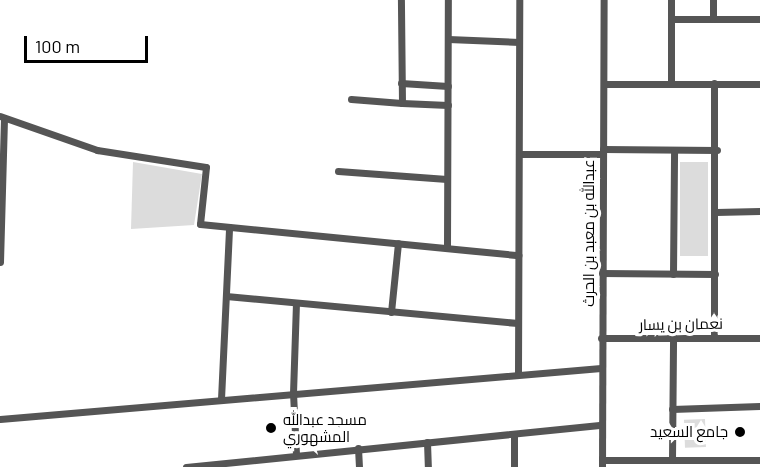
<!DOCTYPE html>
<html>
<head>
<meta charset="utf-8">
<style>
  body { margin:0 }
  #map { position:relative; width:760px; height:467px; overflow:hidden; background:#fff; font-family:Barlow,Cairo,sans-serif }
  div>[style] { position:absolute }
  .green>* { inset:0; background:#dcdcdc; transform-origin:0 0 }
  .street>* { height:7px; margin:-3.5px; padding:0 3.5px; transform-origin:3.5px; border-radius:3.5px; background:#555 }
  .dots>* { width:16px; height:16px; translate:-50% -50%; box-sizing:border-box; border:3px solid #fff; border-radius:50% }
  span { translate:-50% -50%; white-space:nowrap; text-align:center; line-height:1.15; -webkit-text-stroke:6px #fff; paint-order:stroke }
  .street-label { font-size:15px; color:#000 }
  .poi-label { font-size:15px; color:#000 }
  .left { translate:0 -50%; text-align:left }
  .right { translate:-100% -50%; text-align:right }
  .scale { position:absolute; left:24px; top:36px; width:124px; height:27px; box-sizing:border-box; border:3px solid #000; border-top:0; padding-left:8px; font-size:18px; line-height:21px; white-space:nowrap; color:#000; -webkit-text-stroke:4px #fff; paint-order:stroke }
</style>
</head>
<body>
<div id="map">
  <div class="green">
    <div style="clip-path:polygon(133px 162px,202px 174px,194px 225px,131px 229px)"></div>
    <div style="left:680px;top:162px;width:28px;height:94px"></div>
    <div style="left:705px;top:419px;width:28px;height:21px;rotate:88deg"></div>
  </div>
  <div class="street">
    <div style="left:671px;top:19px;width:89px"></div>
    <div style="left:713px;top:19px;width:19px;rotate:-90deg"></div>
    <div style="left:448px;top:39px;width:71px;rotate:2.4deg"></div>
    <div style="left:401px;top:83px;width:47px;rotate:3.7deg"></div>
    <div style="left:671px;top:83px;width:83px;rotate:-90deg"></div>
    <div style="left:604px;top:84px;width:156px"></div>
    <div style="left:351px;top:99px;width:51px;rotate:4.5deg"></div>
    <div style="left:402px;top:103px;width:103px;rotate:-90.6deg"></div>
    <div style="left:402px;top:103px;width:46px;rotate:2.5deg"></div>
    <div style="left:0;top:116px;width:103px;rotate:19.3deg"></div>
    <div style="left:97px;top:150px;width:110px;rotate:8.9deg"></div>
    <div style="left:206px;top:167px;width:57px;rotate:96deg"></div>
    <div style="left:200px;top:224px;width:320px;rotate:5.6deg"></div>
    <div style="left:603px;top:149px;width:114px;rotate:0.5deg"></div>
    <div style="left:519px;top:154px;width:84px"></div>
    <div style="left:338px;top:171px;width:109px;rotate:4.2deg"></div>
    <div style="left:716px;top:212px;width:44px;rotate:-1.3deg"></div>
    <div style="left:447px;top:248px;width:248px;rotate:-89.8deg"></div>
    <div style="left:0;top:262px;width:144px;rotate:-88.4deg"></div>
    <div style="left:602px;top:273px;width:113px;rotate:0.5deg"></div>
    <div style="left:673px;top:274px;width:124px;rotate:-89.5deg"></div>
    <div style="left:226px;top:296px;width:293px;rotate:5.3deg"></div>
    <div style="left:391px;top:312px;width:69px;rotate:-84.2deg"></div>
    <div style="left:714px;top:336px;width:253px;rotate:-90deg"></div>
    <div style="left:601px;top:338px;width:159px"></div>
    <div style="left:518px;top:373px;width:373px;rotate:-89.8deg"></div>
    <div style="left:221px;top:399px;width:172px;rotate:-87.3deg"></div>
    <div style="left:672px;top:409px;width:88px;rotate:-2deg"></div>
    <div style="left:0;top:419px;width:603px;rotate:-4.85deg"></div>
    <div style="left:427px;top:442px;width:25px;rotate:88deg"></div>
    <div style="left:358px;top:448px;width:19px;rotate:87deg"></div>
    <div style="left:296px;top:454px;width:61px;rotate:-92.8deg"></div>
    <div style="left:293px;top:393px;width:90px;rotate:-88.1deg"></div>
    <div style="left:602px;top:460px;width:158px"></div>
    <div style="left:672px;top:460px;width:123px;rotate:-89.5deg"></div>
    <div style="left:186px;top:467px;width:418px;rotate:-5.8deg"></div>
    <div style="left:514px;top:467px;width:33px;rotate:-90deg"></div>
    <div style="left:602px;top:467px;width:467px;rotate:-89.8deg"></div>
  </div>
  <div class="dots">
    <div style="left:271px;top:428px;background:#000"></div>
    <div style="left:740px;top:432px;background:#000"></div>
  </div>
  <div class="street-label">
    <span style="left:589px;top:233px;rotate:-90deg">عبدالله بن معبد بن الحرث</span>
    <span style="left:681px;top:324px;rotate:-1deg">نعمان بن يسار</span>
  </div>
  <div class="poi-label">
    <span class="left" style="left:283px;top:428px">مسجد عبدالله<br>المشهوري</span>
    <span class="right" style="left:728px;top:432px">جامع السعيد</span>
  </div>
  <div class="scale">100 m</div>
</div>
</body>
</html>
